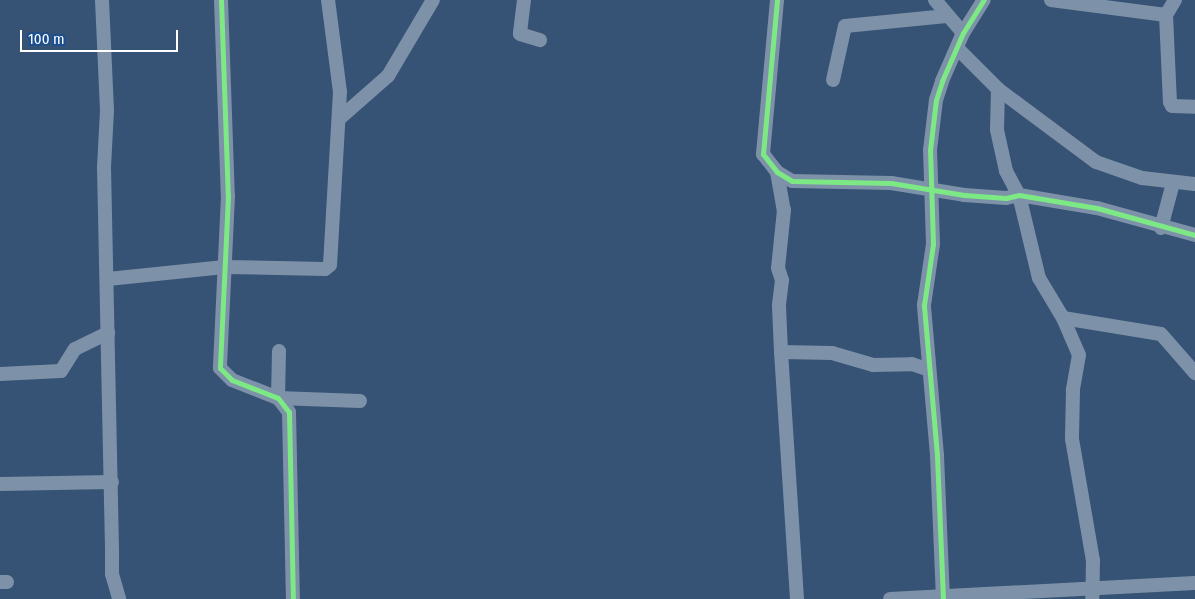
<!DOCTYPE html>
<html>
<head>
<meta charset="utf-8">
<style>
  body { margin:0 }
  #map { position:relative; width:1195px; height:599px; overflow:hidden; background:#365274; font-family:"Fira Sans Condensed",sans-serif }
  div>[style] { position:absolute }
  .minor>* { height:14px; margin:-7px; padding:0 7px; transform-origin:7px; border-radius:7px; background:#7d92a8 }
  .cycleway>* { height:5px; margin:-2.5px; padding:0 2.5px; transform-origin:2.5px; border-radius:2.5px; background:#7ce984 }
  span { translate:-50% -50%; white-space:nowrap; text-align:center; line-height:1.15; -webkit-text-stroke:4px #1b4f8f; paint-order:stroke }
  .scale { position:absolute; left:20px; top:30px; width:158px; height:22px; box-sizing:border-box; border:2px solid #fff; border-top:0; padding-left:6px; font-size:15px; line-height:18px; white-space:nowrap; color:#fff; -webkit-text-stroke:4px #1b4f8f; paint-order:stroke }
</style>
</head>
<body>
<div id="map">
  <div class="minor">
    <div style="left:102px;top:0;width:110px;rotate:87.4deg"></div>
    <div style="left:107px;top:110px;width:57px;rotate:93deg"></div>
    <div style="left:104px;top:167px;width:388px;rotate:88.8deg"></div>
    <div style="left:112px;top:555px;width:19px;rotate:90deg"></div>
    <div style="left:112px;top:574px;width:26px;rotate:74deg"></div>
    <div style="left:221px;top:0;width:196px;rotate:88deg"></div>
    <div style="left:228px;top:196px;width:172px;rotate:92.7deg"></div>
    <div style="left:220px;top:368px;width:17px;rotate:45deg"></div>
    <div style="left:232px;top:380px;width:49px;rotate:21.4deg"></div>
    <div style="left:278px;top:398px;width:18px;rotate:52deg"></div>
    <div style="left:289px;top:412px;width:187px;rotate:88.8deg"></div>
    <div style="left:524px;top:0;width:34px;rotate:97deg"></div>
    <div style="left:520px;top:34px;width:21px;rotate:17deg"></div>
    <div style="left:777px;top:0;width:155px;rotate:95.2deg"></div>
    <div style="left:763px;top:154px;width:23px;rotate:52deg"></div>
    <div style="left:777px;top:172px;width:17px;rotate:31deg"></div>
    <div style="left:792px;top:181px;width:99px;rotate:1.2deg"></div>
    <div style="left:891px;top:183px;width:74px;rotate:9.3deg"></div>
    <div style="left:964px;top:195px;width:42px;rotate:4.1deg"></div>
    <div style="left:1006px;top:198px;width:13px;rotate:-13deg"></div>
    <div style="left:1019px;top:195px;width:79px;rotate:9.5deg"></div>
    <div style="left:1097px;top:208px;width:102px;rotate:15.4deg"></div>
    <div style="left:935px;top:0;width:43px;rotate:49.7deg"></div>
    <div style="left:1051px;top:0;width:116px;rotate:7.4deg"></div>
    <div style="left:1175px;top:0;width:17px;rotate:121deg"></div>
    <div style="left:1166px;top:15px;width:87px;rotate:87.4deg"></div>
    <div style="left:1170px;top:102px;width:4px;rotate:63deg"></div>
    <div style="left:1172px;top:106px;width:23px;rotate:2deg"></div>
    <div style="left:957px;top:48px;width:58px;rotate:45deg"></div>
    <div style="left:998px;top:89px;width:122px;rotate:36.7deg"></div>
    <div style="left:1096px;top:162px;width:49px;rotate:19.2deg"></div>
    <div style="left:1142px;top:178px;width:53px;rotate:6.5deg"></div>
    <div style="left:833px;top:80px;width:55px;rotate:-77.5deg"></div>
    <div style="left:845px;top:26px;width:102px;rotate:-5.6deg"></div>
    <div style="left:998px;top:89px;width:41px;rotate:91.4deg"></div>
    <div style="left:997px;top:130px;width:42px;rotate:77.6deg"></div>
    <div style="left:1006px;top:171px;width:27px;rotate:62deg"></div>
    <div style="left:1019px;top:195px;width:85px;rotate:76.5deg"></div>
    <div style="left:1039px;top:278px;width:47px;rotate:59deg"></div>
    <div style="left:1063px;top:318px;width:40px;rotate:66.6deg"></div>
    <div style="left:1079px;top:355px;width:36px;rotate:100deg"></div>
    <div style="left:1073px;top:390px;width:49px;rotate:91.2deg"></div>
    <div style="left:1072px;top:439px;width:123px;rotate:80.2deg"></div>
    <div style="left:1093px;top:560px;width:39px;rotate:91deg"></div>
    <div style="left:340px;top:118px;width:64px;rotate:-41.2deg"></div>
    <div style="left:388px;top:76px;width:88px;rotate:-59.4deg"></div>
    <div style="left:777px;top:172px;width:39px;rotate:80deg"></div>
    <div style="left:784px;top:210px;width:58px;rotate:95.9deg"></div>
    <div style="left:778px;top:268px;width:13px;rotate:72deg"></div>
    <div style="left:782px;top:280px;width:26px;rotate:97deg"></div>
    <div style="left:779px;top:306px;width:46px;rotate:87.5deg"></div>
    <div style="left:1161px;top:228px;width:47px;rotate:-75.1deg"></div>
    <div style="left:108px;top:279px;width:117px;rotate:-5.9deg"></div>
    <div style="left:224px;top:267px;width:101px;rotate:1.1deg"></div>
    <div style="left:325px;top:269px;width:6px;rotate:-39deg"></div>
    <div style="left:330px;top:265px;width:173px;rotate:-86.7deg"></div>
    <div style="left:340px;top:92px;width:93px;rotate:-97.4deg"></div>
    <div style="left:1063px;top:318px;width:99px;rotate:9.3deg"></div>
    <div style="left:1161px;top:334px;width:52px;rotate:48.9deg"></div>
    <div style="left:279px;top:351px;width:47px;rotate:91.2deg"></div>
    <div style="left:278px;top:398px;width:82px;rotate:2.1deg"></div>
    <div style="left:0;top:374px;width:61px;rotate:-2.8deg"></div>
    <div style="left:61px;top:371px;width:26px;rotate:-58deg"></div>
    <div style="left:75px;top:349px;width:37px;rotate:-26deg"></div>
    <div style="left:0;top:484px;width:112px;rotate:-1deg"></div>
    <div style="left:0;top:582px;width:7px"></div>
    <div style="left:797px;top:599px;width:248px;rotate:-93.7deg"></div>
    <div style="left:781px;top:352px;width:51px;rotate:1.1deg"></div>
    <div style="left:832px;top:353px;width:43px;rotate:16.3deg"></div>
    <div style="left:873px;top:365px;width:39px;rotate:-1deg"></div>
    <div style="left:912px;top:364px;width:18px;rotate:19deg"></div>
    <div style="left:890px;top:599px;width:305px;rotate:-3deg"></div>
    <div style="left:943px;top:599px;width:144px;rotate:-92.4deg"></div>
    <div style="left:937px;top:455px;width:151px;rotate:-95deg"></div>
    <div style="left:924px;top:305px;width:62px;rotate:-81.6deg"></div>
    <div style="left:933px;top:244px;width:94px;rotate:-91.8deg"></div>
    <div style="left:930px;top:150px;width:50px;rotate:-83.2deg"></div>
    <div style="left:936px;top:100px;width:20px;rotate:-72deg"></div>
    <div style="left:942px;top:81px;width:52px;rotate:-66.4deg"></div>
    <div style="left:963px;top:33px;width:39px;rotate:-58deg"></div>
  </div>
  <div class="cycleway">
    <div style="left:221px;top:0;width:196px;rotate:88deg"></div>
    <div style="left:228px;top:196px;width:172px;rotate:92.7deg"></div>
    <div style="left:220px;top:368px;width:17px;rotate:45deg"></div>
    <div style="left:232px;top:380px;width:49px;rotate:21.4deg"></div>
    <div style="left:278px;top:398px;width:18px;rotate:52deg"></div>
    <div style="left:289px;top:412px;width:187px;rotate:88.8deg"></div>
    <div style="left:777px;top:0;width:155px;rotate:95.2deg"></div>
    <div style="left:763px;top:154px;width:23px;rotate:52deg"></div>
    <div style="left:777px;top:172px;width:17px;rotate:31deg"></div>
    <div style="left:792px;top:181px;width:99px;rotate:1.2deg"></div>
    <div style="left:891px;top:183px;width:74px;rotate:9.3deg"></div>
    <div style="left:964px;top:195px;width:42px;rotate:4.1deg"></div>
    <div style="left:1006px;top:198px;width:13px;rotate:-13deg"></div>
    <div style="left:1019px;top:195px;width:79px;rotate:9.5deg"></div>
    <div style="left:1097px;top:208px;width:102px;rotate:15.4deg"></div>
    <div style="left:943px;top:599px;width:144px;rotate:-92.4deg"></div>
    <div style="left:937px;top:455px;width:151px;rotate:-95deg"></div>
    <div style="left:924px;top:305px;width:62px;rotate:-81.6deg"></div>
    <div style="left:933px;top:244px;width:94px;rotate:-91.8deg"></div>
    <div style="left:930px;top:150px;width:50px;rotate:-83.2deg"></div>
    <div style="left:936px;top:100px;width:20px;rotate:-72deg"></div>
    <div style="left:942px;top:81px;width:52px;rotate:-66.4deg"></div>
    <div style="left:963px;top:33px;width:39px;rotate:-58deg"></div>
  </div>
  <div class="scale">100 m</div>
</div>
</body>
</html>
